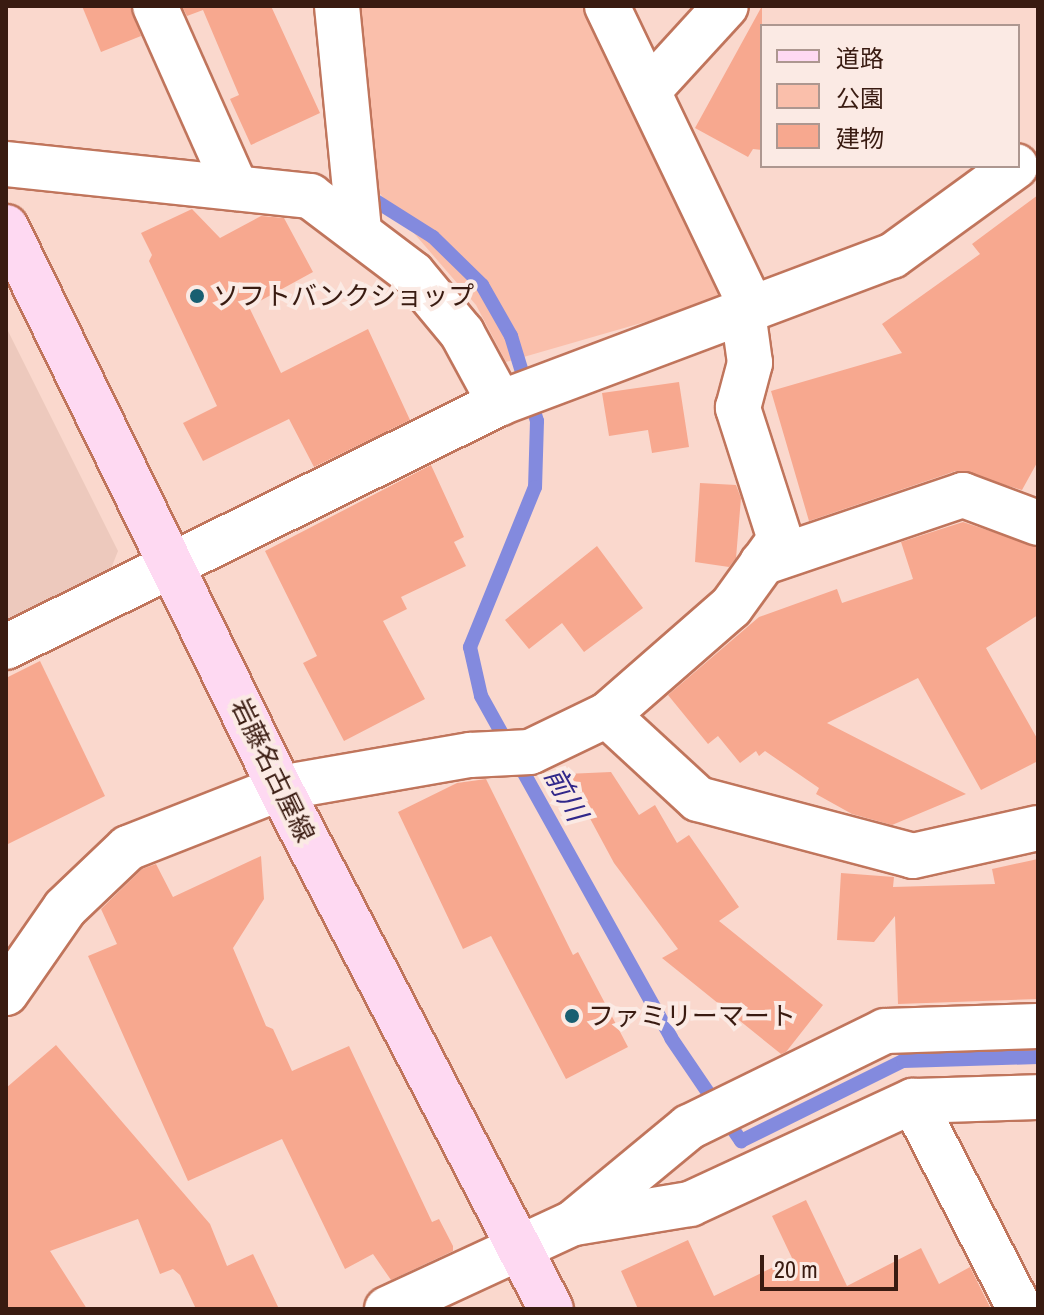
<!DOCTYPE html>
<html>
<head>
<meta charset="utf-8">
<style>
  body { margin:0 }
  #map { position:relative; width:1044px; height:1315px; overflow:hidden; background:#fad8cd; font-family:"Archivo Narrow","Noto Sans JP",sans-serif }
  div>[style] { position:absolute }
  .built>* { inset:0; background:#edc9bd }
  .green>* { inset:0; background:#fabfab }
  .stream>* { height:14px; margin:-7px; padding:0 7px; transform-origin:7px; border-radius:7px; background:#838ade }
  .building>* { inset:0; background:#f7a88f }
  .roads { filter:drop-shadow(2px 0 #c0755c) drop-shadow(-2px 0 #c0755c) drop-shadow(0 2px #c0755c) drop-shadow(0 -2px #c0755c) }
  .minor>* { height:44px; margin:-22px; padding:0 22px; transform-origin:22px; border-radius:22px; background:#fff }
  .major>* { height:44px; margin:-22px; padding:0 22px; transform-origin:22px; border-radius:22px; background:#fed9f2 }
  .dots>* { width:22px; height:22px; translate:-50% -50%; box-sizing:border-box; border:4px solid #fbeae4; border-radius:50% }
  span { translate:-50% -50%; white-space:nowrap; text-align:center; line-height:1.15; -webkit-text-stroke:8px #fbeae4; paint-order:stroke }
  .poi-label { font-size:26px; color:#391b11 }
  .left { translate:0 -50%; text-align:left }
  .street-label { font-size:26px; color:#391b11 }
  .water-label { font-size:28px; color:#31288a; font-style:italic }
  .frame { position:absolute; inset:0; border:8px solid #391b11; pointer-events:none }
  .legend { position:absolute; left:760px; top:24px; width:260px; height:144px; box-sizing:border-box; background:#fbeae4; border:2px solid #ad9790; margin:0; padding:10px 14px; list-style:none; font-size:24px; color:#391b11 }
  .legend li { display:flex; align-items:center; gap:16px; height:40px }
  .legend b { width:40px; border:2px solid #ad9790 }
  .scale { position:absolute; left:760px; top:1255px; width:138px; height:36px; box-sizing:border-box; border:4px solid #391b11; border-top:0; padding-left:10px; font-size:24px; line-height:28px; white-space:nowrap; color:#391b11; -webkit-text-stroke:6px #fbeae4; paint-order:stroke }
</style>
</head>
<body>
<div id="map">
  <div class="built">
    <div style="clip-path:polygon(6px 327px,118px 551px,110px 571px,6px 626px)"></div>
  </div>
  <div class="green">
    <div style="clip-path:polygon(352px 6px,584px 6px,721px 300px,506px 362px,476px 305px,375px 188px)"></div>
  </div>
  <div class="stream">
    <div style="left:371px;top:198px;width:73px;rotate:32.2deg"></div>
    <div style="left:433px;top:237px;width:69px;rotate:44.4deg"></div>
    <div style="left:482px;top:285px;width:59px;rotate:60.4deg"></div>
    <div style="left:511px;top:336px;width:89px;rotate:73deg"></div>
    <div style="left:537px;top:421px;width:66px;rotate:91.7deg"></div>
    <div style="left:535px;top:487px;width:173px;rotate:112.1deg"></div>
    <div style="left:470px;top:647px;width:50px;rotate:77.3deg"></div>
    <div style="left:481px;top:696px;width:391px;rotate:60.9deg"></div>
    <div style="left:671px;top:1038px;width:125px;rotate:55.8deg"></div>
    <div style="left:741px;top:1141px;width:181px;rotate:-26.3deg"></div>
    <div style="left:903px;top:1061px;width:135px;rotate:-1.7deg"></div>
  </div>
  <div class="building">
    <div style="clip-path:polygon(82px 6px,130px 6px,141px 36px,101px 52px)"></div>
    <div style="clip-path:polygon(182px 6px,271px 6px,320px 113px,251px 145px,230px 99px,239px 95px,203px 10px,187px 16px)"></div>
    <div style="clip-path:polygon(762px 6px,762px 150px,753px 149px,748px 157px,695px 128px)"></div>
    <div style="clip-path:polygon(1038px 195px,1038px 461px,1022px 490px,956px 471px,809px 521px,771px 391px,902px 353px,882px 324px,980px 254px,972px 244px)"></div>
    <div style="clip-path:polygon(192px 209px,220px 238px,261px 216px,284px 218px,313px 272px,249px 307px,281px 373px,368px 329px,410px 420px,314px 467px,289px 419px,203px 461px,183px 423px,217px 406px,149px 261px,152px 255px,141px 233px)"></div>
    <div style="clip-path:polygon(679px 382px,689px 447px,652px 453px,648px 430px,609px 436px,602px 393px)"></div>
    <div style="clip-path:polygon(431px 465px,464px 537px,454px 542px,466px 566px,401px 597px,407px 609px,383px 621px,425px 699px,344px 741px,303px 663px,317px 656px,265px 551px)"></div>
    <div style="clip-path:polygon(700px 483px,736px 485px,741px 498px,736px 558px,729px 567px,695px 562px)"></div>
    <div style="clip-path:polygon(963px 522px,1038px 547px,1038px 615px,986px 648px,1038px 740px,1038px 761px,981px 790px,918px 678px,827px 723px,966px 794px,892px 825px,852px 814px,816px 794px,819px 788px,765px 751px,759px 756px,756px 751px,740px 763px,718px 736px,708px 744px,668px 695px,759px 617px,837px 589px,842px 603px,913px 579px,901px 542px)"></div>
    <div style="clip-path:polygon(597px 546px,643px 608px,584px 652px,562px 623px,529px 649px,505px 620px)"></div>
    <div style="clip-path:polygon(40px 661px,105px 796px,6px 845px,6px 678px)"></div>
    <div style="clip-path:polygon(611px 772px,639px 815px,655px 805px,677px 843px,689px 835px,739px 907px,719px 921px,823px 1005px,786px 1052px,781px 1054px,662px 958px,678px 949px,614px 863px,566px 774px)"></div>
    <div style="clip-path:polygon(486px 779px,573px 955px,578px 952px,628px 1047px,566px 1079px,491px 936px,463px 949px,398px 812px,457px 783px)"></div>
    <div style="clip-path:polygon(261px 856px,264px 899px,233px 948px,266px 1026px,273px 1029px,292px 1071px,349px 1046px,432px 1222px,439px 1219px,453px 1246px,453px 1251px,391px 1280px,373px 1254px,345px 1269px,282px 1139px,188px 1181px,88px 956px,117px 944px,101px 909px,142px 869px,156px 864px,173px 897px)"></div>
    <div style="clip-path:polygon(1038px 859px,1038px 999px,898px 1004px,895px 916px,874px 942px,837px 940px,841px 873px,894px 877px,893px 887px,995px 884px,992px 869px)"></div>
    <div style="clip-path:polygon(56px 1045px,210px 1224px,227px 1266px,253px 1254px,279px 1309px,196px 1309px,180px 1275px,173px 1269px,160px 1274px,138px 1219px,50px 1251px,87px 1309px,6px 1309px,6px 1088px)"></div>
    <div style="clip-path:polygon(806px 1200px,847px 1286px,921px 1248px,939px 1284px,970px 1267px,991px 1309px,638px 1309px,621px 1271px,688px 1240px,714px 1296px,792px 1258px,772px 1216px)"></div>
  </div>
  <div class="roads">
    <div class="minor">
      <div style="left:155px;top:6px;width:199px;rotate:66deg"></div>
      <div style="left:337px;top:6px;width:224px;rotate:84.4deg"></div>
      <div style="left:607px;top:6px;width:335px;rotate:64.4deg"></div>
      <div style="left:648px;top:91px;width:115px;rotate:-47.5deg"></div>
      <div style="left:6px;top:164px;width:306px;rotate:6deg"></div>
      <div style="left:310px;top:196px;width:129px;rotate:37.1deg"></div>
      <div style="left:413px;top:274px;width:77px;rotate:50.3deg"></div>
      <div style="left:462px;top:333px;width:80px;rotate:61.5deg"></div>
      <div style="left:762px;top:563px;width:212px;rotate:-18.7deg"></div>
      <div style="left:963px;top:495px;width:80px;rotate:20.5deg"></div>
      <div style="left:6px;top:647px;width:551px;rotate:-26.29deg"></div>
      <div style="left:500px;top:403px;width:419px;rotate:-20.6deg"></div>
      <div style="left:892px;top:256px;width:153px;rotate:-36deg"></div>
      <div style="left:607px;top:715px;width:124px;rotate:42.7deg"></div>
      <div style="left:698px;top:799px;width:222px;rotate:14.8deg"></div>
      <div style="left:913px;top:856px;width:128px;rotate:-12.6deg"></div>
      <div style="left:6px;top:993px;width:103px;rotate:-55.2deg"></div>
      <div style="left:65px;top:908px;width:87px;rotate:-43.6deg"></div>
      <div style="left:128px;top:848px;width:163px;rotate:-21.5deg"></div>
      <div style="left:280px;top:788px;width:193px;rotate:-9.9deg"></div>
      <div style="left:470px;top:755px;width:60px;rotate:-2.9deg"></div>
      <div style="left:530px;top:752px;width:85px;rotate:-25.7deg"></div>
      <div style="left:607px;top:715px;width:164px;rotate:-41.1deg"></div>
      <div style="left:731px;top:607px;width:84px;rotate:-54.2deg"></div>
      <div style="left:780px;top:539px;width:138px;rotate:-107.8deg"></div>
      <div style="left:738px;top:408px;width:47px;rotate:-75.1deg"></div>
      <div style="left:750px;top:363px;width:51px;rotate:-97.8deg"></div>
      <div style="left:913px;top:1101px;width:234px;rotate:62.8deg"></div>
      <div style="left:575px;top:1223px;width:117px;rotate:-9.4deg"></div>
      <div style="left:690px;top:1204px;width:246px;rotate:-24.8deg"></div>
      <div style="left:913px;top:1101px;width:125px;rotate:-1.8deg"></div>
      <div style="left:387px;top:1309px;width:205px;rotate:-24.8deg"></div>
      <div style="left:573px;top:1223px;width:151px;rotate:-39.6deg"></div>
      <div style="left:689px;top:1127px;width:218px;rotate:-26.1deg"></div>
      <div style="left:885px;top:1031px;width:153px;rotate:-1.9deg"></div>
    </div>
    <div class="major">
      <div style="left:6px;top:227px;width:624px;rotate:63.97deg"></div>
      <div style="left:280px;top:788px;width:587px;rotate:62.52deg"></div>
    </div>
  </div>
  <div class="dots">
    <div style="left:197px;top:296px;background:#195f71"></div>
    <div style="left:572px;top:1016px;background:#195f71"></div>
  </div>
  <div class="poi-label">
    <span class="left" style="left:213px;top:296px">ソフトバンクショップ</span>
    <span class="left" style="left:588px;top:1016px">ファミリーマート</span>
  </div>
  <div class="street-label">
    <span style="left:273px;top:770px;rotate:64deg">岩藤名古屋線</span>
  </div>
  <div class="water-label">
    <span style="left:566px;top:794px;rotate:61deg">前川</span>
  </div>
  <div class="frame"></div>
  <ul class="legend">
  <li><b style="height:10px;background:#fed9f2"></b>道路</li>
  <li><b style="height:22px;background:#fabfab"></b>公園</li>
  <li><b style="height:22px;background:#f7a88f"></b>建物</li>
  </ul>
  <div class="scale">20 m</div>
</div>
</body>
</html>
